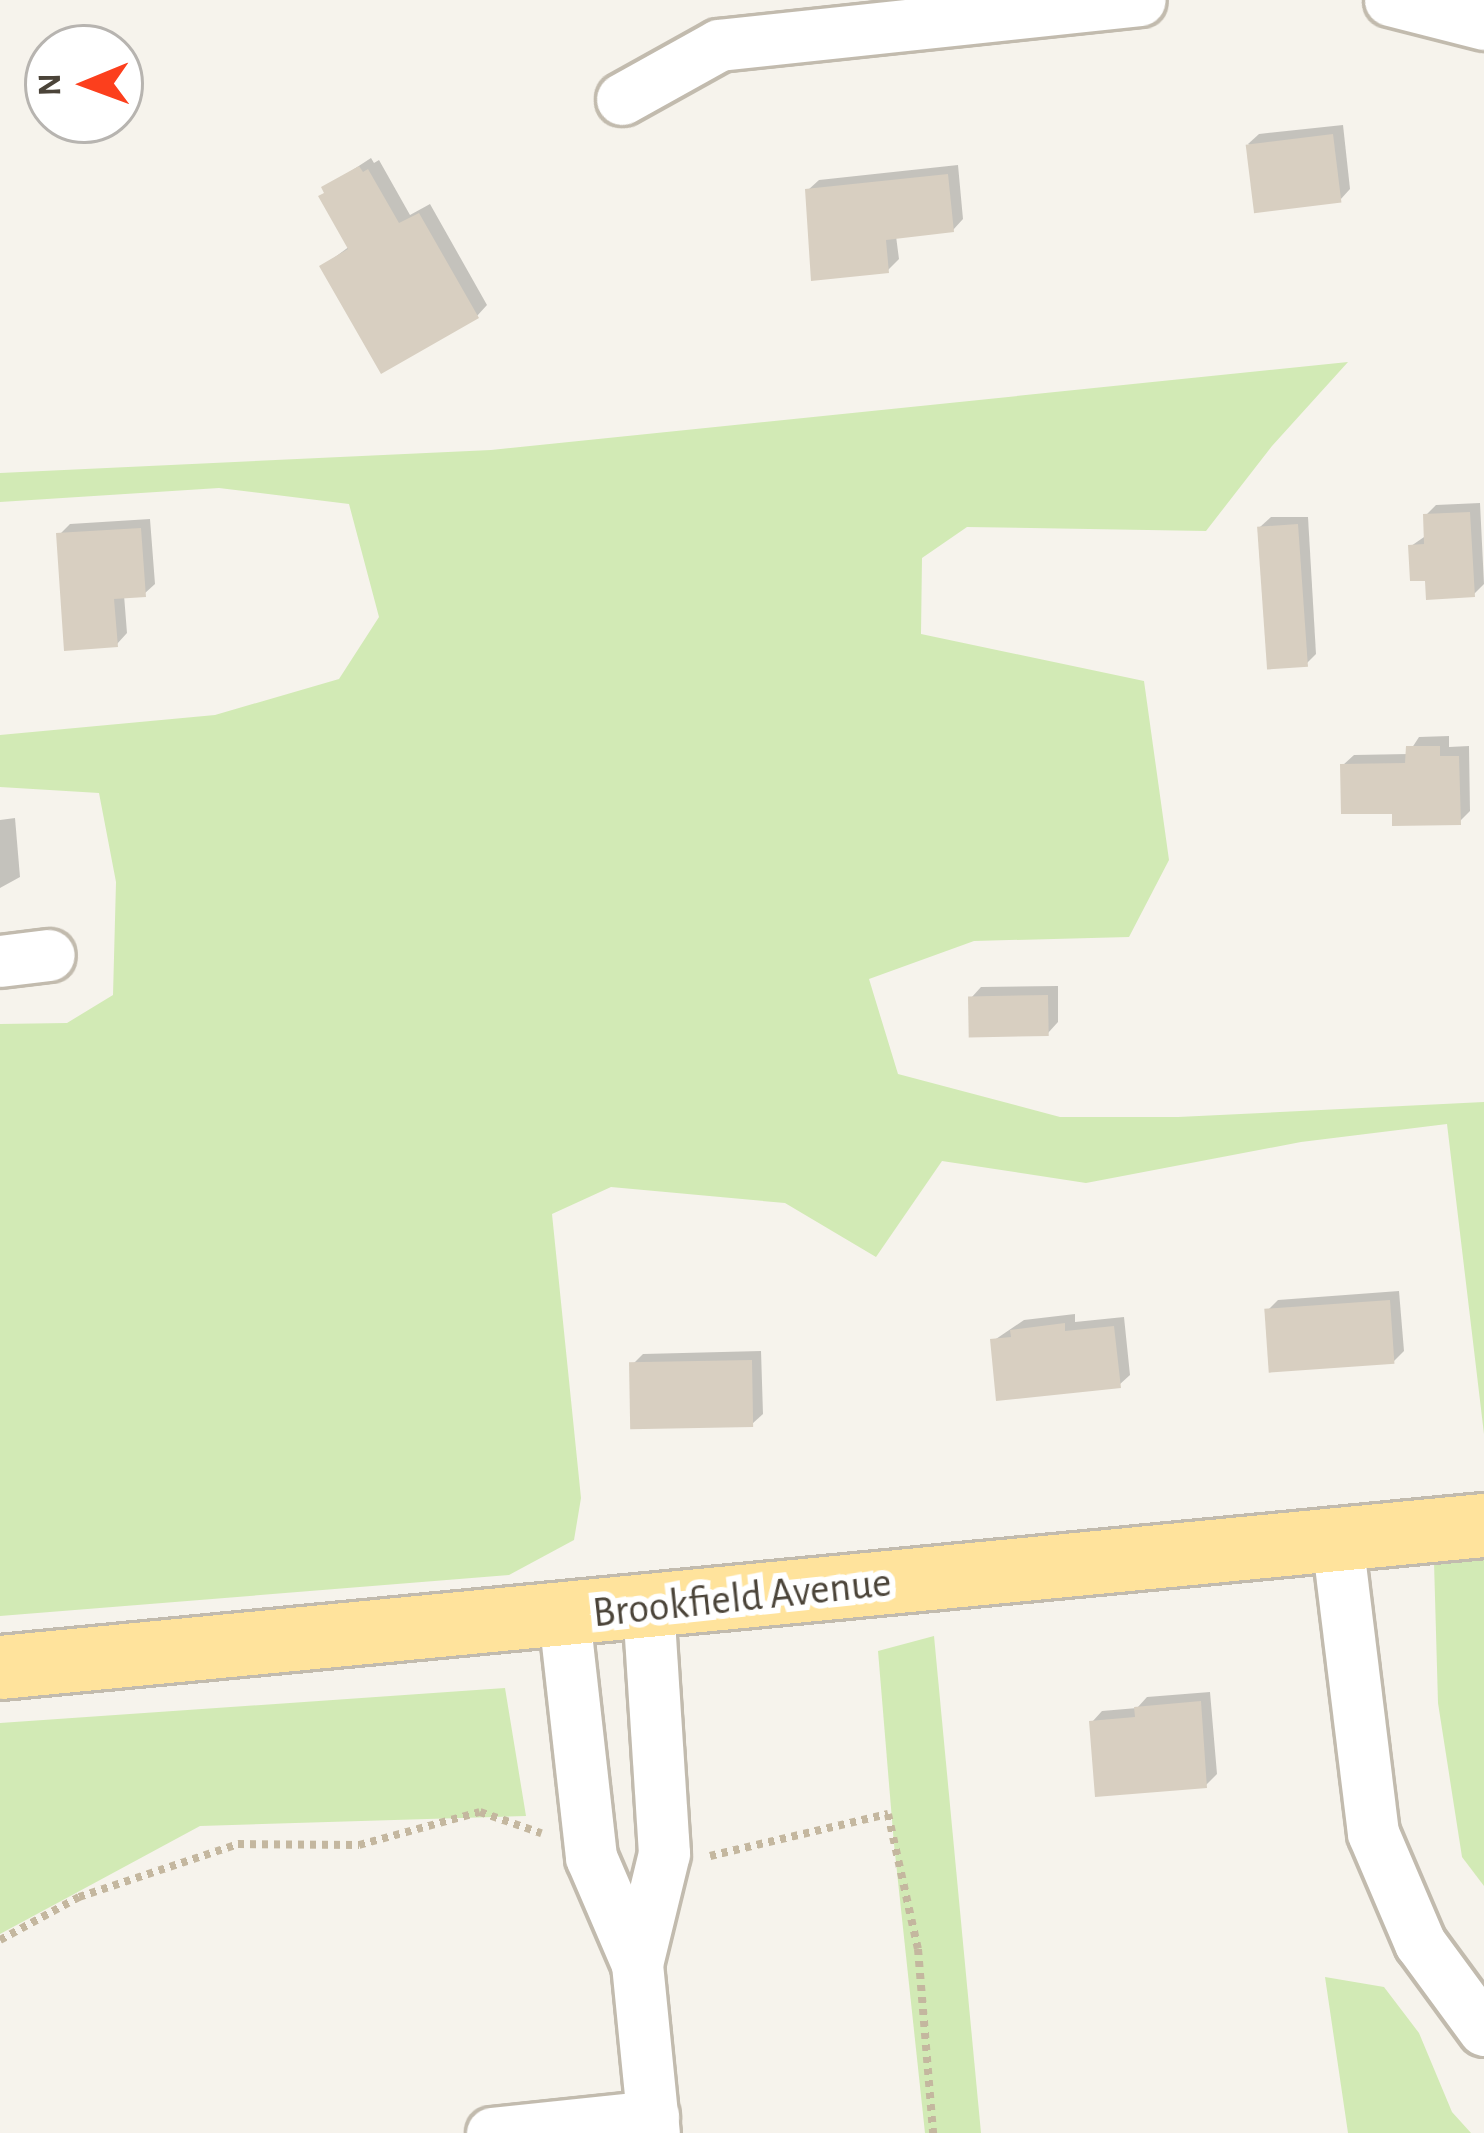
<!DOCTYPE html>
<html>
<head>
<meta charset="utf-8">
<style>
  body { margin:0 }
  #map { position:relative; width:1484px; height:2133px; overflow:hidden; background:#f6f3ec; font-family:"Alegreya Sans",sans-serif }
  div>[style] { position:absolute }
  .green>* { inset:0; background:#d2eab5 }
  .shadow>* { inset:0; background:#0003 }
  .building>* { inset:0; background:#d8cfc1; transform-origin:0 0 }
  .path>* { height:8px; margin-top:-4px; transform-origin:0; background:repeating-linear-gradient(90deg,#c4b79f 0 6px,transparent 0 12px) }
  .roads { filter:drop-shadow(3px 0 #c2bbae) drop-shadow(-3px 0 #c2bbae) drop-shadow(0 3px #c2bbae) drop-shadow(0 -3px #c2bbae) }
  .minor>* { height:51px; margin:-25.5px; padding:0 25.5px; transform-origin:25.5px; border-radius:25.5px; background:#fff }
  .major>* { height:63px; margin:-31.5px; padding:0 31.5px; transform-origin:31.5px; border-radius:31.5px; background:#ffe39c }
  span { translate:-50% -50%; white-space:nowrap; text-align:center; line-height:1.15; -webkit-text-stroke:12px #fff; paint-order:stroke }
  .street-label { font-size:42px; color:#4b4439 }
  .north { position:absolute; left:24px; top:24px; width:120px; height:120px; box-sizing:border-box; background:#fff; border:3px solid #b7b4b0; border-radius:50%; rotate:269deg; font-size:33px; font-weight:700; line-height:48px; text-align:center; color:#4b4439 }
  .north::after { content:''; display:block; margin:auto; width:42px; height:54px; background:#fc3f1d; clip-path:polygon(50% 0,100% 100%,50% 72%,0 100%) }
</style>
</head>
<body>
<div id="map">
  <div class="green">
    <div style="clip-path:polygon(1348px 362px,1272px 446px,1206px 531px,967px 527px,922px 558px,921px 634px,1144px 681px,1169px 860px,1129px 937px,974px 941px,869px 979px,898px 1074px,1060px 1117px,1178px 1117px,1484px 1102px,1484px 1434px,1447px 1124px,1301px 1142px,1086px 1183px,942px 1161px,876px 1257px,785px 1203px,611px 1187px,552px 1214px,581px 1498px,574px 1540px,509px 1575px,0 1616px,0 1024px,67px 1023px,113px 995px,116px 882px,99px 793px,0 787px,0 735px,215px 715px,339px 679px,379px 617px,349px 504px,219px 488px,0 502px,0 473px,491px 450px)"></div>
    <div style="clip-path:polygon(1484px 1558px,1484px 1886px,1462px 1857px,1438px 1703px,1434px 1562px)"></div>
    <div style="clip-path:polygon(934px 1636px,981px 2133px,925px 2133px,894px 1844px,878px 1651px)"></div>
    <div style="clip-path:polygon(505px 1688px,526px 1816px,200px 1826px,0 1934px,0 1723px)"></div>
    <div style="clip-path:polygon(1325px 1977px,1384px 1987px,1419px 2033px,1452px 2112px,1471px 2133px,1348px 2133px)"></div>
  </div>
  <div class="shadow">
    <div style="clip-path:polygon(1343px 125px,1350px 189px,1340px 200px,1248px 144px,1259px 134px)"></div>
    <div style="clip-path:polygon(371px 158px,374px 163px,379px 160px,410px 215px,430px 204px,487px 305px,477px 316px,323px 266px,350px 246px,325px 188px)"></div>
    <div style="clip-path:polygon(958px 165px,963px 219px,953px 230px,896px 236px,899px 259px,888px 270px,808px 190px,819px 180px)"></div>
    <div style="clip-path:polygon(1480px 503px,1484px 584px,1474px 594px,1428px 578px,1411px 546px,1427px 535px,1426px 515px,1436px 505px)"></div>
    <div style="clip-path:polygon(1271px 517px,1308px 517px,1316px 654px,1306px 664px,1260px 527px)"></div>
    <div style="clip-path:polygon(150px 519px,155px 584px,144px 594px,124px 595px,127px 633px,117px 644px,59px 535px,70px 524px)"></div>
    <div style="clip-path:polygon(1449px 736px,1449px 747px,1469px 746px,1470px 811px,1459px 822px,1395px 811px,1343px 765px,1354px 755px,1408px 754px,1419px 737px)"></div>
    <div style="clip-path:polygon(15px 818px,20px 877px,0 888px,0 820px)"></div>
    <div style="clip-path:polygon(1058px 986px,1058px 1022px,1048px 1033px,971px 998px,981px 987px)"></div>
    <div style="clip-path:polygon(1399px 1291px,1404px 1351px,1393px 1362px,1267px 1311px,1278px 1300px)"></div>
    <div style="clip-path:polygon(1075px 1314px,1075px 1322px,1124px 1317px,1130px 1375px,1119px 1385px,993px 1341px,1024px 1320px)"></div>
    <div style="clip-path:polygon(761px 1351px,763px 1414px,752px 1424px,632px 1365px,643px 1354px)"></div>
    <div style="clip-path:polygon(1210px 1692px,1217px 1774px,1206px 1785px,1092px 1722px,1102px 1711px,1137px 1708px,1147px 1697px)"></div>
  </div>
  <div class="building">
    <div style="left:1333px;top:134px;width:69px;height:88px;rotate:83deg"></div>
    <div style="clip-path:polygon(359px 166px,363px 172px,368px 169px,399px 223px,419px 213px,479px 318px,381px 374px,319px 266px,348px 249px,318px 196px,324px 193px,321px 187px)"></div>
    <div style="clip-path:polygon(948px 174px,954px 232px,886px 240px,889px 273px,811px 281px,805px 189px)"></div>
    <div style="clip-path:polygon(1470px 512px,1475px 597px,1426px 600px,1425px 581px,1410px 581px,1408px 545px,1424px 544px,1423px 514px)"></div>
    <div style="left:1298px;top:524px;width:143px;height:41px;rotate:86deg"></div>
    <div style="clip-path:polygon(141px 528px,146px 597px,114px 599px,118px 647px,64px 651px,56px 533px)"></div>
    <div style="clip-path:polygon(1406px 746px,1440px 746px,1440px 756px,1459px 756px,1461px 825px,1392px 826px,1392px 814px,1341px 814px,1340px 764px,1405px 763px)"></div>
    <div style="left:1048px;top:995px;width:41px;height:80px;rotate:89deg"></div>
    <div style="left:1390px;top:1300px;width:64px;height:126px;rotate:86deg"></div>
    <div style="clip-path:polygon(1065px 1323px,1065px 1331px,1114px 1326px,1121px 1388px,996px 1401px,990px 1339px,1011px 1337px,1010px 1330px)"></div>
    <div style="left:752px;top:1360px;width:67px;height:123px;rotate:89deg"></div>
    <div style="clip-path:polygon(1201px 1701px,1207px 1788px,1095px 1797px,1089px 1721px,1135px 1717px,1134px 1707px)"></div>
  </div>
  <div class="path">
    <div style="left:710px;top:1856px;width:183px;rotate:-13.3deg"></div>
    <div style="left:888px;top:1814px;width:138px;rotate:77.5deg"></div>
    <div style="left:918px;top:1949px;width:185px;rotate:85.3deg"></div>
    <div style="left:0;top:1940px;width:90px;rotate:-28.6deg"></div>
    <div style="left:79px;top:1897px;width:168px;rotate:-18.4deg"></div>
    <div style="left:238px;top:1844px;width:121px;rotate:0.5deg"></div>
    <div style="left:359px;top:1845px;width:125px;rotate:-15.3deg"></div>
    <div style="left:480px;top:1812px;width:65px;rotate:19deg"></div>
  </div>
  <div class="roads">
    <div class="minor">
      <div style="left:1390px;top:0;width:97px;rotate:14.3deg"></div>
      <div style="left:622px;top:99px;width:111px;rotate:-29.1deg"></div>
      <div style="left:719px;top:45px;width:423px;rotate:-6.1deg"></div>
      <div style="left:0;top:961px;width:49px;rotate:-7deg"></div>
      <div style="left:1337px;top:1540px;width:295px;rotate:83deg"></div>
      <div style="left:1373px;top:1833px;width:120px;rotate:66.9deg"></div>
      <div style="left:1420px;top:1943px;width:108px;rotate:53.7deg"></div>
      <div style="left:564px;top:1616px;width:243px;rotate:83.6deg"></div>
      <div style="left:591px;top:1857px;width:116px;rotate:66.7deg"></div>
      <div style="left:637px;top:1964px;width:170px;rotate:84.3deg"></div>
      <div style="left:637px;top:1964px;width:114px;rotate:-76.3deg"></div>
      <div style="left:664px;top:1853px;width:246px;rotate:-93.7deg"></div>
      <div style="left:492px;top:2133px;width:162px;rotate:-6deg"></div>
    </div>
    <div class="major">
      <div style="left:0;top:1667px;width:1491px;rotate:-5.47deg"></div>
    </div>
  </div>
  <div class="street-label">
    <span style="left:742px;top:1598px;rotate:-6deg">Brookfield Avenue</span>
  </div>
  <div class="north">N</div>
</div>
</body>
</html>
